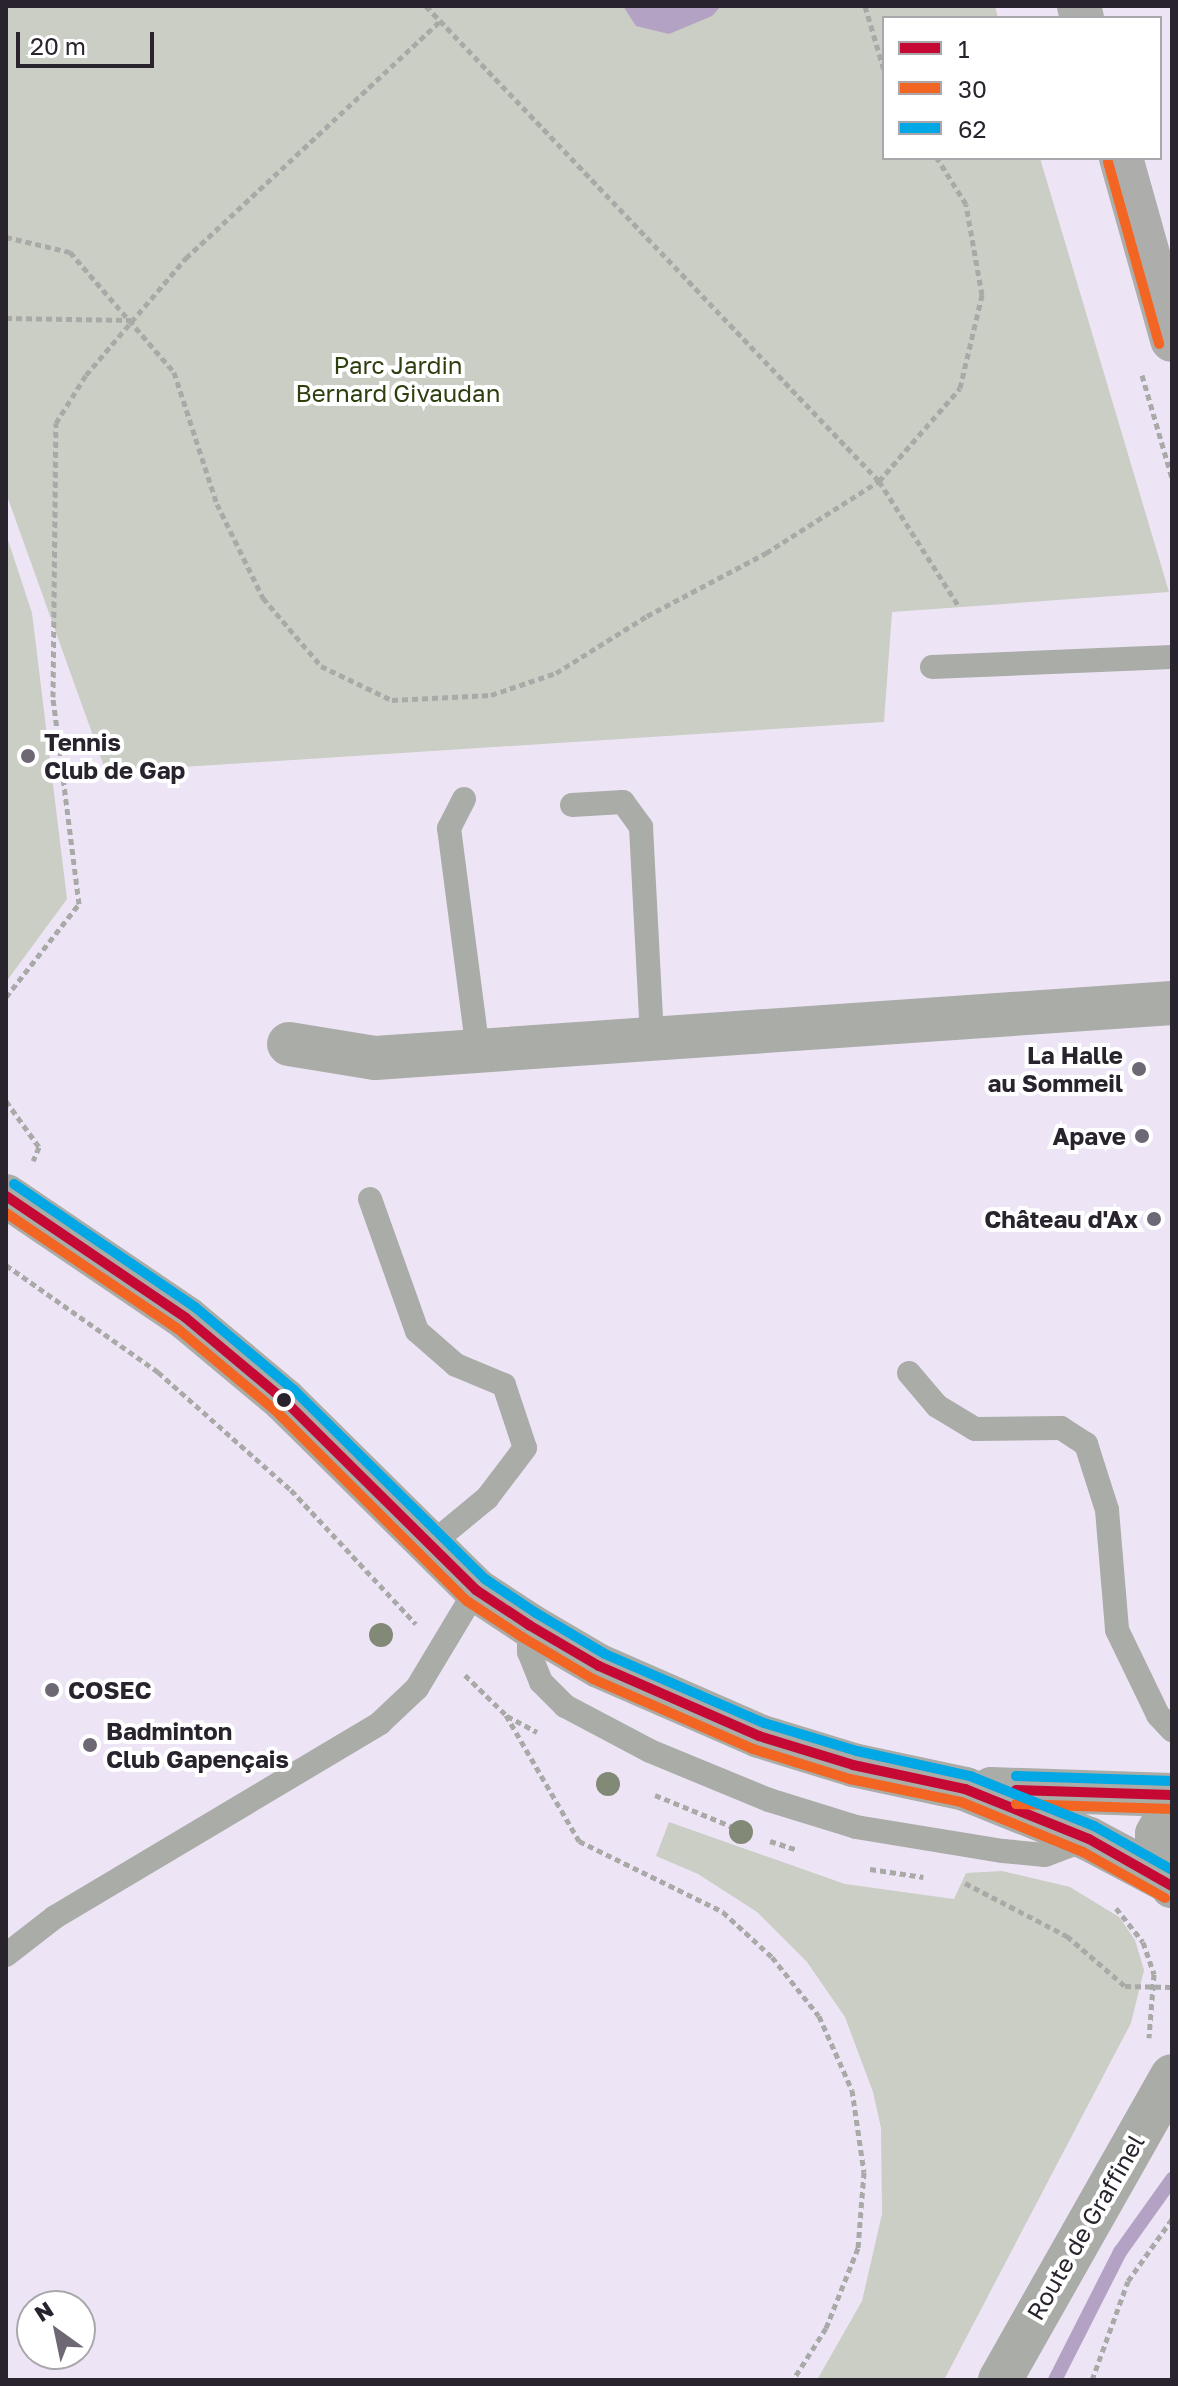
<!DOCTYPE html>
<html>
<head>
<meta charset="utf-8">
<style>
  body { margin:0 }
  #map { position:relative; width:1178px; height:2386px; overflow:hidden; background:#ede5f6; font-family:"Golos Text",sans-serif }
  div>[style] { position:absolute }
  .green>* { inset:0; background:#cacec4 }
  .water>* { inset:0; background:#b3a2c3 }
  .stream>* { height:14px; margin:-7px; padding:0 7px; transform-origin:7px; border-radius:7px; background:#b3a2c3 }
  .path>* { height:5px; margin-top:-2.5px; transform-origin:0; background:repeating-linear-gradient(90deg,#a9aaa8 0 6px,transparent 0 10px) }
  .service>* { height:24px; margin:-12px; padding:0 12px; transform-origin:12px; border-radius:12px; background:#aaaca7 }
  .minor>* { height:44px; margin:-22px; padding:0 22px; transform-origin:22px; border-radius:22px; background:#aaaca7 }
  .tertiary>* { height:44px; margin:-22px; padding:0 22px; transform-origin:22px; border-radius:22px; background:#aaaca7 }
  .primary>* { height:44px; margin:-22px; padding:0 22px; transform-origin:22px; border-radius:22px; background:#adaeab }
  .bus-1>* { height:10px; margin:-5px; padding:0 5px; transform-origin:5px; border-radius:5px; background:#c60835 }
  .bus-2>* { height:10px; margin:-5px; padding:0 5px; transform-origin:5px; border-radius:5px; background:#f26522 }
  .bus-3>* { height:10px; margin:-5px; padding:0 5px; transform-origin:5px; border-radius:5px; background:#02a7e5 }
  .trees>* { width:24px; height:24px; margin:-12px; border-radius:50%; background:#838977 }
  .dots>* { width:22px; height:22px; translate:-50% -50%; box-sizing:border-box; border:4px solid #fff; border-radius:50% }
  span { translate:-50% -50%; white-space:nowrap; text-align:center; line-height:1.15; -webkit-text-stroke:8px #fff; paint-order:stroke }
  .park-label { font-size:24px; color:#2d3e0f }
  .poi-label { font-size:24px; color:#29232e; font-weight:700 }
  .left { translate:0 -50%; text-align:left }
  .right { translate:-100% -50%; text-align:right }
  .street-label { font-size:24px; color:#29232e }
  .frame { position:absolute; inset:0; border:8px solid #29232e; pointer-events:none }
  .legend { position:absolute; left:882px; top:16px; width:280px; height:144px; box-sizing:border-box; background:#fff; border:2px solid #a9a7ab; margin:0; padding:10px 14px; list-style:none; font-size:24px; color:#29232e }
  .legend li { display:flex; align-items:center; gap:16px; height:40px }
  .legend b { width:40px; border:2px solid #a9a7ab }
  .north { position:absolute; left:16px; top:2290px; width:80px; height:80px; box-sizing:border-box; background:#fff; border:2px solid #a9a7ab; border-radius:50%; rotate:327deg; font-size:22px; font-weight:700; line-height:32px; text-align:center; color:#29232e }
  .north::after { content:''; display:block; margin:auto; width:28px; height:36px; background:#6e6774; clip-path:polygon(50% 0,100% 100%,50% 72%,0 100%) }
  .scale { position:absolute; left:16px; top:32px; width:138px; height:36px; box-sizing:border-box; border:4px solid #29232e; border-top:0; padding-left:10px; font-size:24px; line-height:28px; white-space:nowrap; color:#29232e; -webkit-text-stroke:6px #fff; paint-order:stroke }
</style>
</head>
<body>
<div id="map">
  <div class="green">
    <div style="clip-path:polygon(6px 6px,995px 6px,998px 18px,884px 18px,884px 158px,1040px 158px,1169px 592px,892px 612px,884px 722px,106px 772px,6px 493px)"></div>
    <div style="clip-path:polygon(6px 534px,32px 613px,67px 899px,6px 982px)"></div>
    <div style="clip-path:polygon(669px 1822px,845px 1884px,954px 1899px,966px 1873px,1002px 1871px,1070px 1887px,1119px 1917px,1135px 1940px,1144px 1970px,1131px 2023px,944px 2380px,817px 2380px,862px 2301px,882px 2214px,881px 2128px,873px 2092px,845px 2017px,807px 1962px,757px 1912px,698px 1874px,656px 1856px)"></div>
  </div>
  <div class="water">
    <div style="clip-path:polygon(623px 6px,721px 6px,712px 16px,669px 34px,636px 26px)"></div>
  </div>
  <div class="stream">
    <div style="left:1055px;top:2380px;width:144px;rotate:-63.1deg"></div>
    <div style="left:1120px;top:2252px;width:90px;rotate:-54.5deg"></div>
  </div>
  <div class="path">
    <div style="left:426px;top:6px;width:656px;rotate:46.36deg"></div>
    <div style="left:879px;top:481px;width:147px;rotate:57.5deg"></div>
    <div style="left:865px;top:6px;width:67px;rotate:73.5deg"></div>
    <div style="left:6px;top:237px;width:66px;rotate:13.2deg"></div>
    <div style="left:70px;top:252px;width:159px;rotate:49.1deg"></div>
    <div style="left:174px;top:372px;width:139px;rotate:72deg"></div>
    <div style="left:217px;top:504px;width:105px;rotate:63.9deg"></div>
    <div style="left:263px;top:598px;width:89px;rotate:49.5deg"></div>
    <div style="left:321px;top:666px;width:79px;rotate:25.6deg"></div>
    <div style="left:392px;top:700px;width:99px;rotate:-2.9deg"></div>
    <div style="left:491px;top:695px;width:69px;rotate:-18.7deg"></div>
    <div style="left:556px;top:673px;width:107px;rotate:-32.1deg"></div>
    <div style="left:647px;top:616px;width:135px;rotate:-27.9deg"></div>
    <div style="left:766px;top:553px;width:134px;rotate:-32.5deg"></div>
    <div style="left:879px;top:481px;width:123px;rotate:-48.9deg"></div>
    <div style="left:960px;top:388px;width:96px;rotate:-76.7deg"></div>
    <div style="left:982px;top:295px;width:92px;rotate:-100deg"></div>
    <div style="left:966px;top:204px;width:54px;rotate:-122.2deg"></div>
    <div style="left:6px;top:318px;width:125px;rotate:0.9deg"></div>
    <div style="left:1142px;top:375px;width:107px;rotate:73.8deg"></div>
    <div style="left:6px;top:997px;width:118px;rotate:-51.9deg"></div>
    <div style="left:79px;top:904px;width:209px;rotate:-97.2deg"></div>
    <div style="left:53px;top:697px;width:274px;rotate:-89.4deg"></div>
    <div style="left:56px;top:423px;width:57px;rotate:-58deg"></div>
    <div style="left:86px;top:375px;width:154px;rotate:-49.5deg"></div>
    <div style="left:186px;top:258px;width:346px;rotate:-43deg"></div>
    <div style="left:6px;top:1101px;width:57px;rotate:54.3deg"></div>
    <div style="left:39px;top:1147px;width:15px;rotate:113deg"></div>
    <div style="left:6px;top:1265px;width:186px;rotate:35.1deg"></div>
    <div style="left:158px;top:1372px;width:178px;rotate:41.6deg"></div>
    <div style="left:291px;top:1490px;width:183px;rotate:47deg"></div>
    <div style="left:465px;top:1675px;width:57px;rotate:44.3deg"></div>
    <div style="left:506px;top:1715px;width:146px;rotate:59.9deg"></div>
    <div style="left:579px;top:1841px;width:161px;rotate:26.2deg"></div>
    <div style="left:723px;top:1912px;width:67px;rotate:42.6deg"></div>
    <div style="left:772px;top:1957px;width:75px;rotate:51.5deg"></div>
    <div style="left:819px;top:2016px;width:81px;rotate:66deg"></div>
    <div style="left:852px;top:2090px;width:83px;rotate:81.7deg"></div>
    <div style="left:864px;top:2172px;width:76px;rotate:94.5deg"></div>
    <div style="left:858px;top:2248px;width:86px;rotate:111.8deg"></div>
    <div style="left:826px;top:2328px;width:62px;rotate:122.4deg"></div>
    <div style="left:507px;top:1716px;width:34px;rotate:28deg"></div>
    <div style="left:655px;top:1795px;width:90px;rotate:22.3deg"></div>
    <div style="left:770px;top:1841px;width:29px;rotate:18deg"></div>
    <div style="left:870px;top:1869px;width:54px;rotate:8.6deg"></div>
    <div style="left:965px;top:1883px;width:115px;rotate:27.5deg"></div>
    <div style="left:1067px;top:1936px;width:77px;rotate:40.8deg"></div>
    <div style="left:1125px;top:1986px;width:47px;rotate:1.2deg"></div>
    <div style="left:1116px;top:1908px;width:43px;rotate:51.5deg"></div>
    <div style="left:1143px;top:1942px;width:34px;rotate:71deg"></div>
    <div style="left:1154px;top:1974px;width:64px;rotate:94.5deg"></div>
    <div style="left:1092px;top:2380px;width:105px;rotate:-70deg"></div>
    <div style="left:1128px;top:2281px;width:76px;rotate:-54.6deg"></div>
  </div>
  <div class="service">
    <div style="left:932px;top:667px;width:240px;rotate:-2.4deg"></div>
    <div style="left:464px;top:799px;width:33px;rotate:117deg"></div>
    <div style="left:449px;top:828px;width:225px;rotate:82.6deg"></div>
    <div style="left:572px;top:805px;width:51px;rotate:-3.4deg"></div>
    <div style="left:623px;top:802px;width:31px;rotate:54deg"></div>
    <div style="left:641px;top:827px;width:212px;rotate:87deg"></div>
    <div style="left:370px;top:1199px;width:140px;rotate:70.4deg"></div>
    <div style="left:417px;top:1331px;width:52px;rotate:41.1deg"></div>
    <div style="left:456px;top:1365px;width:52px;rotate:22.6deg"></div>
    <div style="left:504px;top:1385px;width:66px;rotate:71.6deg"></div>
    <div style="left:525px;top:1448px;width:63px;rotate:127.2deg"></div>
    <div style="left:487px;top:1498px;width:75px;rotate:140.4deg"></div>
    <div style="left:909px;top:1373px;width:43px;rotate:49.7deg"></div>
    <div style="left:937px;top:1406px;width:44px;rotate:31.2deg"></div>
    <div style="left:975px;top:1429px;width:86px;rotate:-0.7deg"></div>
    <div style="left:1061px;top:1428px;width:30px;rotate:33deg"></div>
    <div style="left:1086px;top:1444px;width:69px;rotate:72.3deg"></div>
    <div style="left:1107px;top:1510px;width:120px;rotate:85.2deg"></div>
    <div style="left:1117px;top:1630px;width:94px;rotate:64.2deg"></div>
    <div style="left:1158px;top:1715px;width:21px;rotate:47deg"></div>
    <div style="left:529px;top:1625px;width:27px;rotate:90deg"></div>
    <div style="left:529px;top:1652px;width:32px;rotate:68deg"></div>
    <div style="left:541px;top:1682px;width:34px;rotate:45deg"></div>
    <div style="left:565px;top:1706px;width:96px;rotate:27.9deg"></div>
    <div style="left:650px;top:1751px;width:129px;rotate:22.4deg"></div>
    <div style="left:769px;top:1800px;width:91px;rotate:17.2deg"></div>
    <div style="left:856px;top:1827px;width:149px;rotate:9.3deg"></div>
    <div style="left:1003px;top:1851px;width:42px;rotate:5.4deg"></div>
    <div style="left:1045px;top:1855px;width:45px;rotate:-20.9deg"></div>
    <div style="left:6px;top:1955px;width:62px;rotate:-37.8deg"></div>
    <div style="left:55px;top:1917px;width:378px;rotate:-30.8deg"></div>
    <div style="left:380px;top:1723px;width:51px;rotate:-43.4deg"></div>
    <div style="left:417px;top:1688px;width:114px;rotate:-59deg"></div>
  </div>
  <div class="minor">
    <div style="left:289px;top:1044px;width:87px;rotate:9.2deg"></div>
    <div style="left:375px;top:1058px;width:799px;rotate:-3.95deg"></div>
  </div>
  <div class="tertiary">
    <div style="left:6px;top:1196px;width:217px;rotate:34.1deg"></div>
    <div style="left:186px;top:1318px;width:128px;rotate:39.9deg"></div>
    <div style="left:284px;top:1400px;width:270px;rotate:44.7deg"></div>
    <div style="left:476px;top:1590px;width:64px;rotate:33.4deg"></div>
    <div style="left:529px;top:1625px;width:81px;rotate:30.4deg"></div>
    <div style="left:599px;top:1666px;width:175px;rotate:23.6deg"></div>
    <div style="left:759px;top:1736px;width:98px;rotate:17.1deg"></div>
    <div style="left:853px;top:1765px;width:115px;rotate:12.1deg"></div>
    <div style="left:965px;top:1789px;width:134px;rotate:22deg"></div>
    <div style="left:1089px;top:1839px;width:87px;rotate:28deg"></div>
    <div style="left:991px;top:1789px;width:181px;rotate:1.9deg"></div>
    <div style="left:1172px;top:1806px;width:32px;rotate:118deg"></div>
    <div style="left:1157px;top:1834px;width:24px;rotate:90deg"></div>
    <div style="left:1157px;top:1858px;width:32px;rotate:62deg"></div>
    <div style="left:1000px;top:2380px;width:349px;rotate:-60.5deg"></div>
  </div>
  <div class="primary">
    <div style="left:1079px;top:6px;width:12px;rotate:76deg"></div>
    <div style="left:1121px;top:158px;width:189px;rotate:74.3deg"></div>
  </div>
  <div class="bus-1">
    <div style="left:6px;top:1196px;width:217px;rotate:34.1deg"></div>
    <div style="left:186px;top:1318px;width:128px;rotate:39.9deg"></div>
    <div style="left:284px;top:1400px;width:270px;rotate:44.7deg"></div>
    <div style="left:476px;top:1590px;width:64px;rotate:33.4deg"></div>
    <div style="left:529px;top:1625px;width:81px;rotate:30.4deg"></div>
    <div style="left:599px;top:1666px;width:175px;rotate:23.6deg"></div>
    <div style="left:759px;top:1736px;width:98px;rotate:17.1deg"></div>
    <div style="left:853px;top:1765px;width:115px;rotate:12.1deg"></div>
    <div style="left:965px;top:1789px;width:134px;rotate:22deg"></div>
    <div style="left:1089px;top:1839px;width:95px;rotate:29.5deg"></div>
    <div style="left:1016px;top:1790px;width:156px;rotate:1.8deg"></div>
  </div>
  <div class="bus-2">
    <div style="left:1108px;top:162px;width:189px;rotate:74.3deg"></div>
    <div style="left:6px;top:1213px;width:207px;rotate:34deg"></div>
    <div style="left:178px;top:1329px;width:126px;rotate:39.9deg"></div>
    <div style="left:275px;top:1410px;width:271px;rotate:44.9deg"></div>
    <div style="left:467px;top:1601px;width:66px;rotate:33.2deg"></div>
    <div style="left:522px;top:1637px;width:82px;rotate:30.6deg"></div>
    <div style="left:593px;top:1679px;width:175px;rotate:23.6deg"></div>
    <div style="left:753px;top:1749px;width:102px;rotate:17.2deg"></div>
    <div style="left:850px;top:1779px;width:113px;rotate:11.7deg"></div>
    <div style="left:961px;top:1802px;width:132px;rotate:22.3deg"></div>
    <div style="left:1083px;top:1852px;width:94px;rotate:29.3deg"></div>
    <div style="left:1016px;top:1804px;width:156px;rotate:1.8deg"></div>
  </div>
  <div class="bus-3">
    <div style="left:14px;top:1184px;width:219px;rotate:34.2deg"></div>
    <div style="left:195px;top:1307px;width:129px;rotate:40deg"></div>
    <div style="left:294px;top:1390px;width:269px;rotate:44.7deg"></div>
    <div style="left:485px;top:1579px;width:61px;rotate:33.7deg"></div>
    <div style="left:536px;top:1613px;width:80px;rotate:30.7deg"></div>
    <div style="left:605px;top:1654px;width:173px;rotate:23.5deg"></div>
    <div style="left:764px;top:1723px;width:97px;rotate:16.8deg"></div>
    <div style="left:857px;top:1751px;width:116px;rotate:12.5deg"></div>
    <div style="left:970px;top:1776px;width:134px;rotate:22deg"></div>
    <div style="left:1094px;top:1826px;width:90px;rotate:29.4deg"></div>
    <div style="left:1016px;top:1776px;width:156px;rotate:1.8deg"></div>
  </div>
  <div class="trees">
    <div style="left:381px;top:1635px"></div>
    <div style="left:608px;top:1784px"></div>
    <div style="left:741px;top:1832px"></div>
  </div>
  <div class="dots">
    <div style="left:28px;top:756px;background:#6e6774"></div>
    <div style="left:1139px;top:1069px;background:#6e6774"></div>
    <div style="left:1142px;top:1136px;background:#6e6774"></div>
    <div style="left:1154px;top:1219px;background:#6e6774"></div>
    <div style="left:284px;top:1400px;background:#29232e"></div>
    <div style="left:52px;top:1690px;background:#6e6774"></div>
    <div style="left:90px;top:1745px;background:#6e6774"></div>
  </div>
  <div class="park-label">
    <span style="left:398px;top:379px">Parc Jardin<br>Bernard Givaudan</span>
  </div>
  <div class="poi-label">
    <span class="left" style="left:44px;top:756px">Tennis<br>Club de Gap</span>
    <span class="right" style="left:1123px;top:1069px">La Halle<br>au Sommeil</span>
    <span class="right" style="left:1126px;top:1136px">Apave</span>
    <span class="right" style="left:1138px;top:1219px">Château d'Ax</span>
    <span class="left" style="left:68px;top:1690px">COSEC</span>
    <span class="left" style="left:106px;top:1745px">Badminton<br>Club Gapençais</span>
  </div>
  <div class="street-label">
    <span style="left:1085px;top:2227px;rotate:-60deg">Route de Graffinel</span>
  </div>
  <div class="frame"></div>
  <ul class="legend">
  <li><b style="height:10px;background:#c60835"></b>1</li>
  <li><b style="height:10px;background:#f26522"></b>30</li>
  <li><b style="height:10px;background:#02a7e5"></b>62</li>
  </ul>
  <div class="north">N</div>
  <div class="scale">20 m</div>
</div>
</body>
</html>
